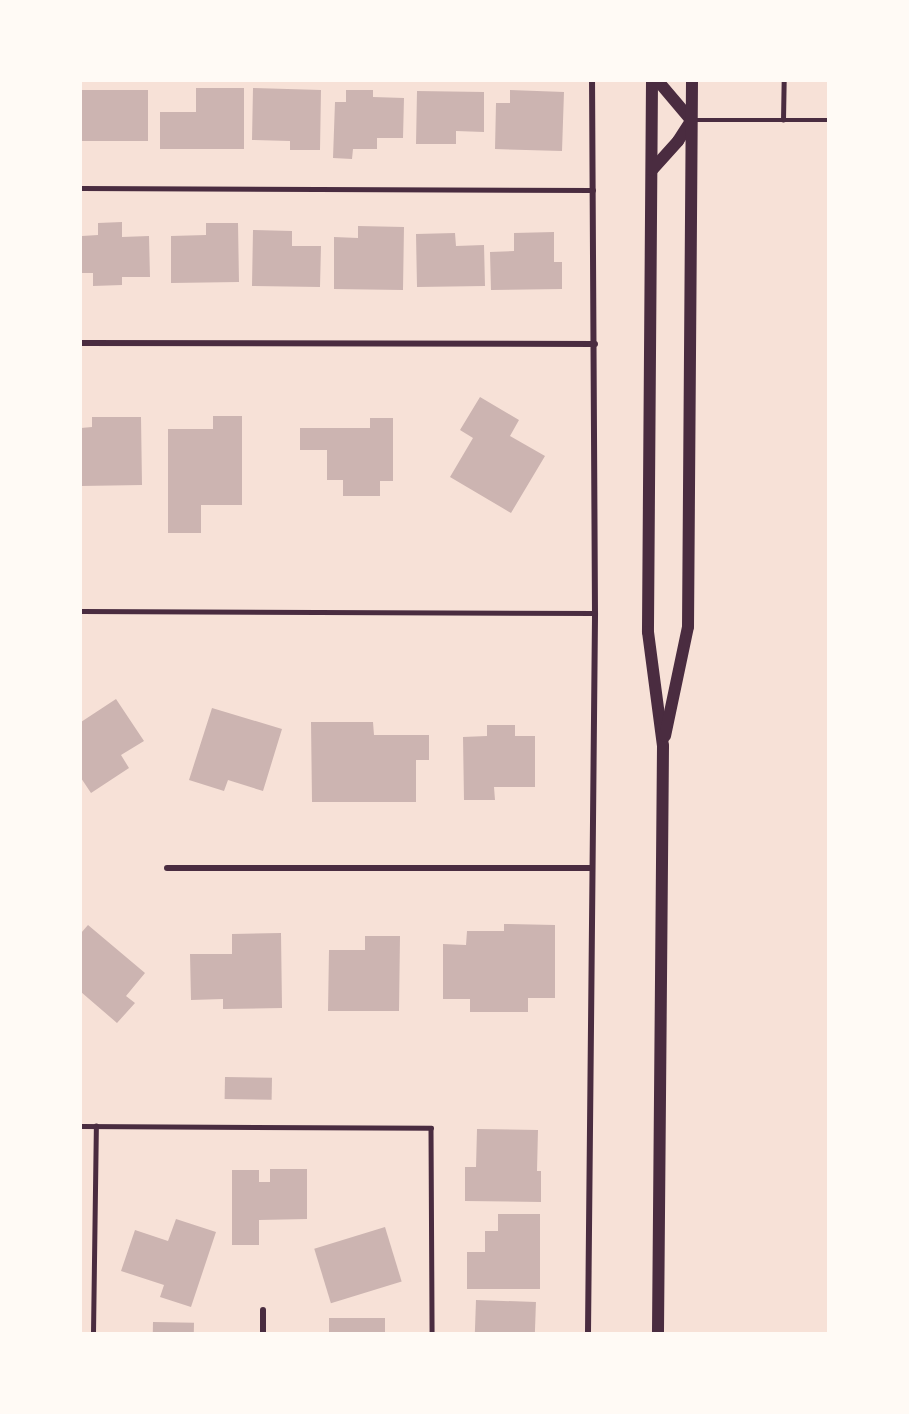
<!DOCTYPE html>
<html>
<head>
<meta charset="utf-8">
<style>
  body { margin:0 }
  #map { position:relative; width:909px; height:1414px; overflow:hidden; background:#f7e1d7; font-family:"Fira Sans",sans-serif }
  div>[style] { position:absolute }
  .building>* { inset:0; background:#ccb4b1; transform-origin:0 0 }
  .service>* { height:4.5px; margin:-2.25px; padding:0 2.25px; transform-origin:2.25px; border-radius:2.25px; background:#4a2c40 }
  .minor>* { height:6px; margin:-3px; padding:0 3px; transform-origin:3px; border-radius:3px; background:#4a2c40 }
  .secondary>* { height:12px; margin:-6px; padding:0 6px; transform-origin:6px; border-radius:6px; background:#4a2c40 }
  span { translate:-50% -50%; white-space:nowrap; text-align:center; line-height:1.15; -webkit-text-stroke:4.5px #fffaf5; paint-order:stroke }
  .frame { position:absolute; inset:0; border:82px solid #fffaf5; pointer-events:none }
</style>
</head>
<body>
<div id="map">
  <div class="building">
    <div style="clip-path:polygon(196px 88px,244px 88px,244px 149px,160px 149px,160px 112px,196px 112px)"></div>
    <div style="clip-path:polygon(253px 88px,321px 90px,320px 150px,290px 150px,290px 141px,252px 140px)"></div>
    <div style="left:82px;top:90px;width:66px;height:51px"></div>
    <div style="clip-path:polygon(346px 90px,373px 90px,373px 97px,404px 98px,403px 138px,377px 138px,377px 149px,353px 149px,352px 159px,333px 158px,335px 102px,346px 102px)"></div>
    <div style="clip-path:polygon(510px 90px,564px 92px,562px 151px,495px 149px,496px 103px,510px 103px)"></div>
    <div style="clip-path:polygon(417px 91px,484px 92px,484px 132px,456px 131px,456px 144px,416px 144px)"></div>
    <div style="clip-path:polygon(122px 222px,122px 237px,149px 236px,150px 277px,122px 277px,122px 285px,93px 286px,93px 273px,82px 273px,82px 236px,98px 235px,98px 223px)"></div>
    <div style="clip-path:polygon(206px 223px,238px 223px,239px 282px,171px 283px,171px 236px,206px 235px)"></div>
    <div style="clip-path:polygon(358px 226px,404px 227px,403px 290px,334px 289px,334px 237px,358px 238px)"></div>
    <div style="clip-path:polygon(253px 230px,292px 231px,292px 246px,321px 246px,320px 287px,252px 286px)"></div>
    <div style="clip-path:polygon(554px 232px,554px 262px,562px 262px,562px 289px,491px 290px,490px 252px,514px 251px,514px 233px)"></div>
    <div style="clip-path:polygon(455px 233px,456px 246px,484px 245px,485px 286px,417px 287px,416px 234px)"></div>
    <div style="clip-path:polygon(480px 397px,519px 420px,510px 436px,545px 456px,511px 513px,450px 477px,473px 438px,460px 430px)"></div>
    <div style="clip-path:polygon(213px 416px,242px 416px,242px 505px,201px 505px,201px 533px,168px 533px,168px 429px,213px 429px)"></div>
    <div style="clip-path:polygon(92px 417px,141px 417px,142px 485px,81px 486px,81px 428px,92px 427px)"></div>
    <div style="clip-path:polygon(370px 418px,393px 418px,393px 481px,380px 481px,380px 496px,343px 496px,343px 480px,327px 480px,327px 450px,300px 450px,300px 428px,370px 428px)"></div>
    <div style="clip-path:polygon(116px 699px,144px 741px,121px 755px,129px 768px,91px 793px,81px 778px,81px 722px)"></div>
    <div style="clip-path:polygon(212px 708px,282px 729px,263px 791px,228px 780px,224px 791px,189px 780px)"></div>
    <div style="clip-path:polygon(311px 722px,373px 722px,374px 735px,429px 735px,429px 760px,416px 760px,416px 802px,312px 802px)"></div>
    <div style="clip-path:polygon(487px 725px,515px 725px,515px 736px,535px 736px,535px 787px,494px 787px,495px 800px,464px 800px,463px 737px,487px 736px)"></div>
    <div style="clip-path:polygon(504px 924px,555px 925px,555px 998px,528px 998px,528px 1012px,470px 1012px,470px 999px,443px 999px,443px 944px,466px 945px,467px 931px,504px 931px)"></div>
    <div style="clip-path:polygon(88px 925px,145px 973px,126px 996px,135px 1003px,117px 1023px,81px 992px,81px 933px)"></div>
    <div style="clip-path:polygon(281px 933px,282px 1008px,223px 1009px,223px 999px,191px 1000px,190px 954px,232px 954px,232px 934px)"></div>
    <div style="clip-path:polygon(365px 936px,400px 936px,399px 1011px,328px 1011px,329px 950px,365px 950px)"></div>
    <div style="left:225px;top:1077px;width:47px;height:22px;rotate:1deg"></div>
    <div style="clip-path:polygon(477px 1129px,538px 1130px,537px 1171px,541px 1171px,541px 1202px,465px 1201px,465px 1167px,476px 1167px)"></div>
    <div style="clip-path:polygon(270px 1169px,307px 1169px,307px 1219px,259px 1220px,259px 1245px,232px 1245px,232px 1170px,259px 1170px,259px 1182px,270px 1182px)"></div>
    <div style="clip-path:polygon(498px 1214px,540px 1214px,540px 1289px,467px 1289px,467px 1252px,485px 1252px,485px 1231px,498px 1231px)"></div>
    <div style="clip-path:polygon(176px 1219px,216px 1232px,191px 1307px,160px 1297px,164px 1285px,121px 1271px,135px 1230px,168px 1241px)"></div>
    <div style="left:385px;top:1227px;width:57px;height:74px;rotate:73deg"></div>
    <div style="left:476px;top:1300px;width:60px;height:33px;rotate:2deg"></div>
    <div style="left:329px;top:1318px;width:56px;height:15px"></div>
    <div style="left:153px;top:1322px;width:41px;height:11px;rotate:1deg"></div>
  </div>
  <div class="service">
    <div style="left:694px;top:120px;width:134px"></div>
    <div style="left:783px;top:120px;width:39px;rotate:-89deg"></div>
    <div style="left:81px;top:188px;width:512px;rotate:0.22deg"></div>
    <div style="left:81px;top:611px;width:514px;rotate:0.22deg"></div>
    <div style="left:81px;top:1126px;width:350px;rotate:0.3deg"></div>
    <div style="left:431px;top:1128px;width:205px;rotate:89.7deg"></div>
    <div style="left:93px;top:1333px;width:207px;rotate:-89.2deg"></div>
  </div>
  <div class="minor">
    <div style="left:81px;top:343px;width:514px;rotate:0.11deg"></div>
    <div style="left:167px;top:868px;width:425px"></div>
    <div style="left:263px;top:1333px;width:23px;rotate:-90deg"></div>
    <div style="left:588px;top:1333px;width:720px;rotate:-89.44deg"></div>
    <div style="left:595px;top:613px;width:532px;rotate:-90.32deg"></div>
  </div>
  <div class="secondary">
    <div style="left:652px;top:81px;width:551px;rotate:90.42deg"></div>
    <div style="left:648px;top:632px;width:115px;rotate:82.5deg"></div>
    <div style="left:663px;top:746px;width:587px;rotate:90.49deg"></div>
    <div style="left:658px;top:81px;width:51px;rotate:49.8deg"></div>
    <div style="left:652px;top:170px;width:39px;rotate:-48deg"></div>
    <div style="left:678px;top:141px;width:24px;rotate:-57deg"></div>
    <div style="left:665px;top:736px;width:111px;rotate:-78.1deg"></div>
    <div style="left:688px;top:627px;width:546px;rotate:-89.58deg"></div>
  </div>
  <div class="frame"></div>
</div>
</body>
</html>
